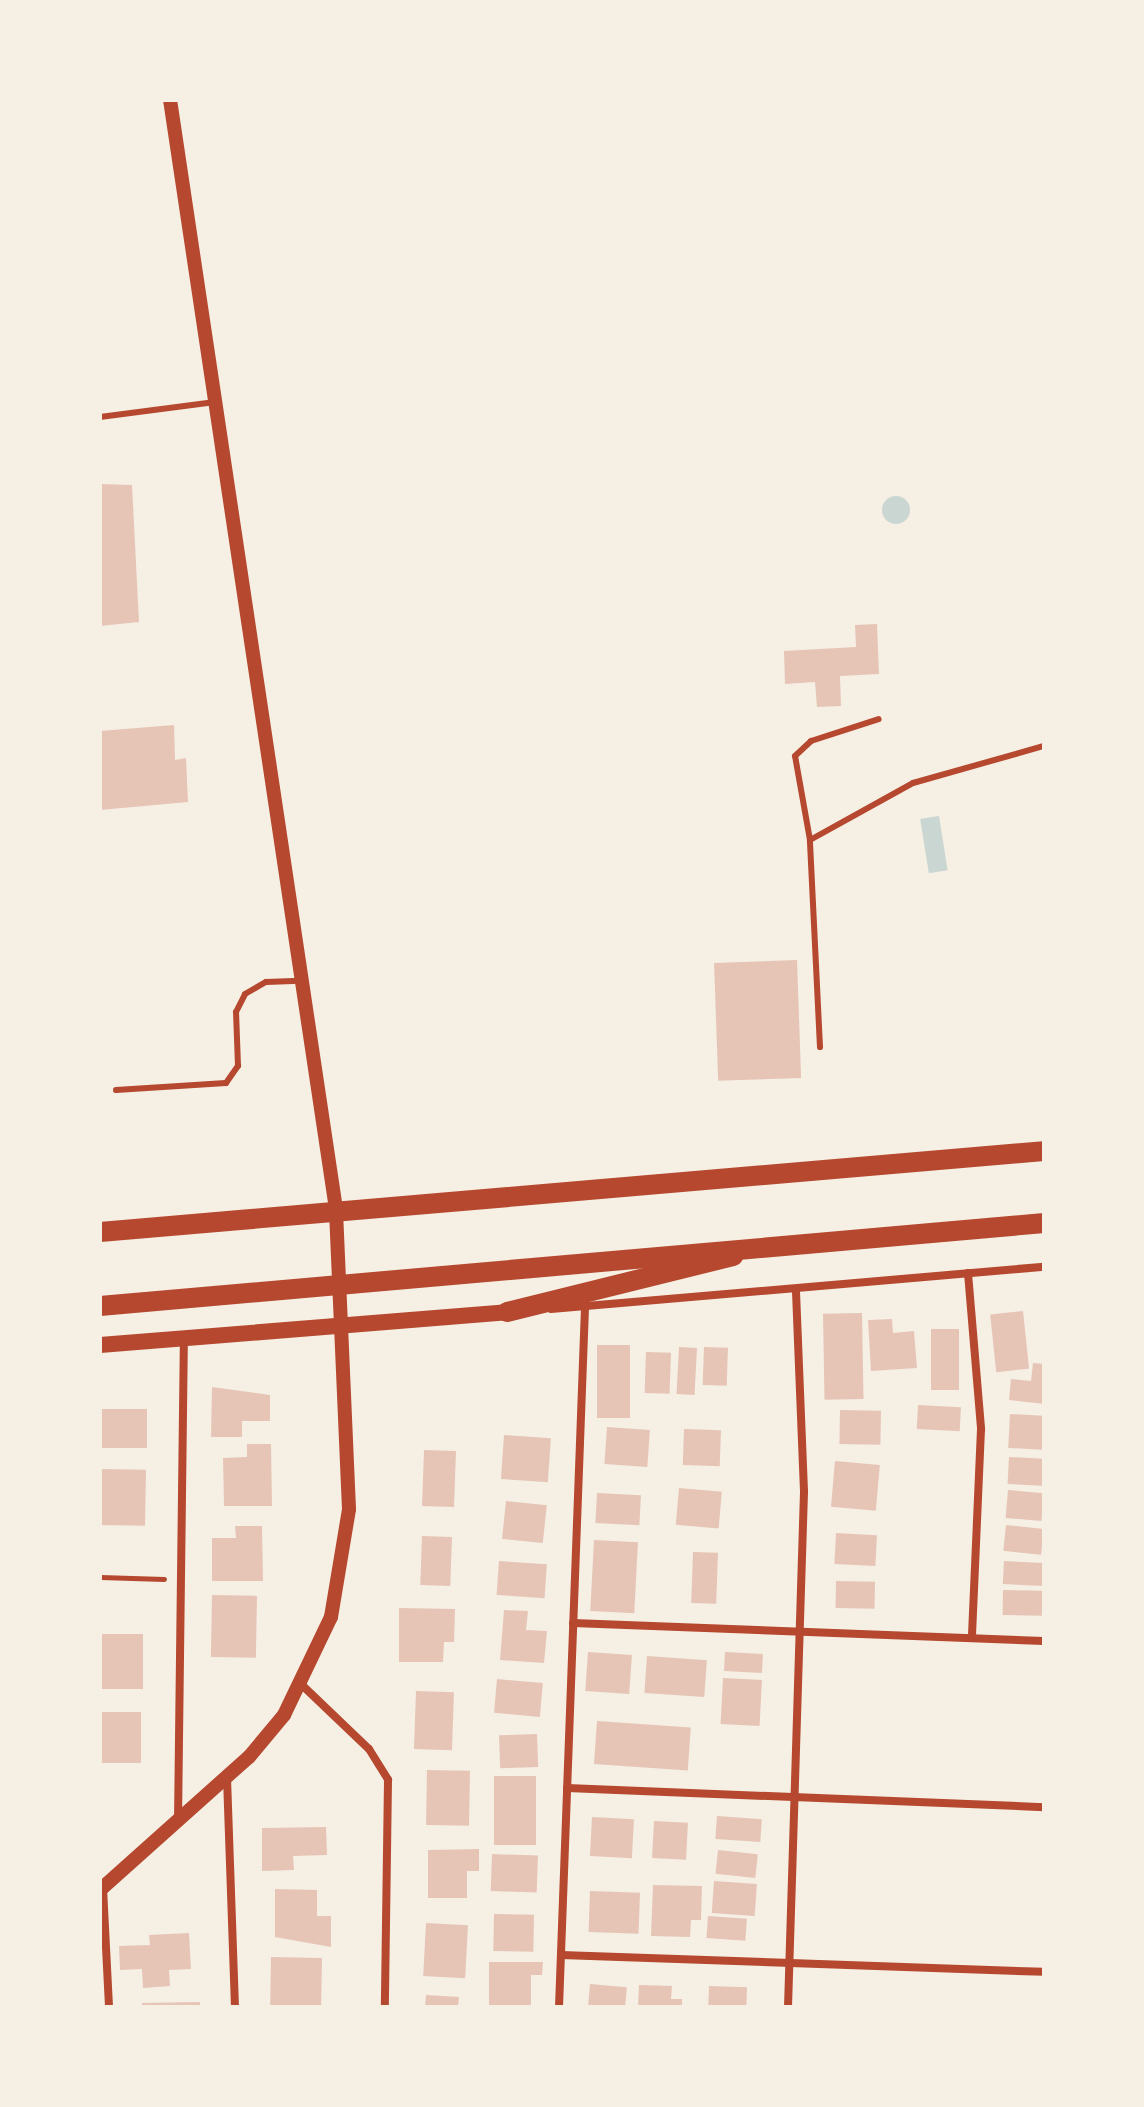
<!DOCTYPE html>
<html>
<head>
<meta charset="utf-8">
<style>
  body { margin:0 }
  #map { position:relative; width:1144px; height:2107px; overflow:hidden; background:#f6efe4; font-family:"Exo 2",sans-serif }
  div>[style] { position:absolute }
  .water>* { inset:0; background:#c9d6d2; transform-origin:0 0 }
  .round { border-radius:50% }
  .building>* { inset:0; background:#e6c5b7; transform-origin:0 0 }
  .path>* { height:5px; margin:-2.5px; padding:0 2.5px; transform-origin:2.5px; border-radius:2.5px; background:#b5482f }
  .service>* { height:6px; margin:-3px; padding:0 3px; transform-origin:3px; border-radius:3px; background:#b5482f }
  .minor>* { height:8px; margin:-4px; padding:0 4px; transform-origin:4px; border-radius:4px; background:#b5482f }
  .tertiary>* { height:14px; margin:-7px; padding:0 7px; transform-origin:7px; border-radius:7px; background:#b5482f }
  .secondary>* { height:16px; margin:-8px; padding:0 8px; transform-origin:8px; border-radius:8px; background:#b5482f }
  .primary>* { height:20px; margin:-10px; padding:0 10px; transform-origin:10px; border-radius:10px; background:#b5482f }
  span { translate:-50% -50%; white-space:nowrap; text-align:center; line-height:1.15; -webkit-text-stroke:6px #f6efe4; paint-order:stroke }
  .frame { position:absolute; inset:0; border:102px solid #f6efe4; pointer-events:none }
</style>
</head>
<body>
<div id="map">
  <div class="water">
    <div class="round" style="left:882px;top:496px;width:28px;height:28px"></div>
    <div style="left:939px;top:816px;width:55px;height:19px;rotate:81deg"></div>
  </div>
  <div class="building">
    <div style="clip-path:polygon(100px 484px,132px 485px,139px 622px,100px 626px)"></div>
    <div style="clip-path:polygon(877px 624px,879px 674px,840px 676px,841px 706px,817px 707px,815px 682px,785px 684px,784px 651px,856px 647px,855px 625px)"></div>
    <div style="clip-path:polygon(174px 725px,175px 760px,186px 758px,188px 802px,100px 810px,100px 731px)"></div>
    <div style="left:797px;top:960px;width:118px;height:83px;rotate:88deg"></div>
    <div style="left:1023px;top:1311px;width:58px;height:33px;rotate:84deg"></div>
    <div style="left:862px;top:1313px;width:86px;height:39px;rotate:89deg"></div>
    <div style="clip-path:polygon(892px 1319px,893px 1333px,914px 1331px,917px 1368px,871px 1371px,868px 1320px)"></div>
    <div style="left:931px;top:1329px;width:28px;height:61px"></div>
    <div style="left:597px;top:1345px;width:33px;height:73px"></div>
    <div style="left:679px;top:1347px;width:18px;height:47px;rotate:3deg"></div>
    <div style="left:704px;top:1347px;width:24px;height:38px;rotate:2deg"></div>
    <div style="left:646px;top:1352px;width:25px;height:41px;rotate:2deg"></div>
    <div style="clip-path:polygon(1033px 1363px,1044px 1364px,1044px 1404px,1009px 1400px,1011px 1379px,1031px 1381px)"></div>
    <div style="clip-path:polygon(212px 1387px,270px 1395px,270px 1421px,242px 1421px,242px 1437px,211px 1437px)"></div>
    <div style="left:918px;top:1405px;width:43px;height:24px;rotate:3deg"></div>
    <div style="left:100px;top:1409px;width:47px;height:39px"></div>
    <div style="left:840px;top:1410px;width:41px;height:34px;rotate:1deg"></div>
    <div style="left:1010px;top:1414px;width:34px;height:34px;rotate:3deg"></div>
    <div style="left:607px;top:1427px;width:43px;height:37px;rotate:4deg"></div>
    <div style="left:684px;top:1429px;width:37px;height:36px;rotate:2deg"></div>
    <div style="left:504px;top:1435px;width:47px;height:44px;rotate:4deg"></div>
    <div style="clip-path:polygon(247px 1444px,271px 1444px,272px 1506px,224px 1506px,223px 1458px,247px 1457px)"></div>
    <div style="left:424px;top:1450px;width:32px;height:56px;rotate:2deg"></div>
    <div style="left:1009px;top:1457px;width:35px;height:27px;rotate:3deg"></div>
    <div style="left:835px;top:1461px;width:45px;height:46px;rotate:5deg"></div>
    <div style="left:100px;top:1469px;width:46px;height:56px;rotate:1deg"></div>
    <div style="left:679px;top:1488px;width:43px;height:37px;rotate:5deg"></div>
    <div style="left:1008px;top:1490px;width:36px;height:28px;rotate:5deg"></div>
    <div style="left:597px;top:1493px;width:44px;height:30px;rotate:3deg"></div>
    <div style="left:506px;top:1501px;width:41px;height:38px;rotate:6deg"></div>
    <div style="left:1006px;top:1525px;width:38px;height:26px;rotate:6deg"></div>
    <div style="clip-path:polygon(235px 1526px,262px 1526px,263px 1581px,212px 1581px,212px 1538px,236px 1538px)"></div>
    <div style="left:836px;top:1533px;width:41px;height:31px;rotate:3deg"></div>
    <div style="left:422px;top:1536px;width:30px;height:49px;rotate:2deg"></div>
    <div style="left:594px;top:1540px;width:44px;height:71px;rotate:3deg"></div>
    <div style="left:693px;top:1552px;width:25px;height:51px;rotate:2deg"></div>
    <div style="left:499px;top:1561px;width:48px;height:34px;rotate:4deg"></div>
    <div style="left:1004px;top:1561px;width:40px;height:23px;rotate:3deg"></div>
    <div style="left:836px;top:1581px;width:39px;height:27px;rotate:1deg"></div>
    <div style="left:1003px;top:1590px;width:41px;height:25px;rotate:1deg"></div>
    <div style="left:212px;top:1595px;width:45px;height:62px;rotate:1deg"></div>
    <div style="clip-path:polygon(399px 1608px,455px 1609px,454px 1642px,444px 1642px,443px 1662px,399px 1662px)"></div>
    <div style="clip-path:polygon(504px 1610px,528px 1611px,526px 1630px,547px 1631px,544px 1663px,500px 1660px)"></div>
    <div style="left:100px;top:1634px;width:43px;height:55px"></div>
    <div style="left:588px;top:1652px;width:44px;height:39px;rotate:4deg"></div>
    <div style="left:725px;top:1652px;width:38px;height:19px;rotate:3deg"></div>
    <div style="left:647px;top:1656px;width:60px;height:37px;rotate:4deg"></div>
    <div style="left:723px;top:1678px;width:39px;height:46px;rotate:3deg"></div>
    <div style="left:497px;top:1679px;width:46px;height:34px;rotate:5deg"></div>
    <div style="left:416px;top:1691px;width:38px;height:58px;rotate:2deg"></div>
    <div style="left:100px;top:1712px;width:41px;height:51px"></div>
    <div style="left:597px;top:1721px;width:94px;height:43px;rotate:4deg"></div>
    <div style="left:537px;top:1734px;width:33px;height:38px;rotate:88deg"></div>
    <div style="left:427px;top:1770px;width:43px;height:55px;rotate:1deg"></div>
    <div style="left:494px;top:1776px;width:42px;height:69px"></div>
    <div style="left:717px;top:1816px;width:45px;height:23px;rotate:4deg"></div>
    <div style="left:592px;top:1817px;width:42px;height:39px;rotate:3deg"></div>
    <div style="left:654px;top:1821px;width:34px;height:37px;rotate:3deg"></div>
    <div style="clip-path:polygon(326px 1827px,327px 1855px,293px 1856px,294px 1870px,262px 1871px,262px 1828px)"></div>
    <div style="clip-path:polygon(479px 1849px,479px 1871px,467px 1871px,467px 1898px,428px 1898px,428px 1850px)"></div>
    <div style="left:718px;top:1850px;width:40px;height:24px;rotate:6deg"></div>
    <div style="left:492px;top:1854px;width:46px;height:37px;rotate:2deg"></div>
    <div style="left:714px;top:1881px;width:43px;height:32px;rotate:4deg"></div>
    <div style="clip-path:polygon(653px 1885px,702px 1886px,701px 1920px,691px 1920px,690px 1937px,651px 1936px)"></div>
    <div style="clip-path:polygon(275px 1889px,317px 1890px,317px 1916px,331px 1916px,331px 1947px,275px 1937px)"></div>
    <div style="left:590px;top:1891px;width:50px;height:41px;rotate:2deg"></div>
    <div style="left:494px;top:1914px;width:40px;height:37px;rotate:1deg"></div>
    <div style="left:708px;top:1916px;width:39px;height:22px;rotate:4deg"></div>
    <div style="left:426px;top:1923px;width:42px;height:53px;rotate:3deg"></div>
    <div style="clip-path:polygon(189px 1933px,191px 1969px,169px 1970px,170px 1986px,143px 1988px,142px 1969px,120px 1970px,119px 1946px,150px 1945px,149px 1935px)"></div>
    <div style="left:271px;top:1957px;width:51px;height:50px;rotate:1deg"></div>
    <div style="clip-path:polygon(489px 1962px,543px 1962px,542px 1975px,531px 1975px,531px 2007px,489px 2007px)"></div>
    <div style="left:590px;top:1984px;width:37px;height:23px;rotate:5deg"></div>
    <div style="clip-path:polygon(639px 1985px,672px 1986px,671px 1999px,682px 1999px,682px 2007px,638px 2007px)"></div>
    <div style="left:709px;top:1986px;width:38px;height:21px;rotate:2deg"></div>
    <div style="clip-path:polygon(426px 1995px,459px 1997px,458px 2007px,425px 2007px)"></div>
    <div style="clip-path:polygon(200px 2002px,200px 2007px,142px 2007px,142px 2003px)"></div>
  </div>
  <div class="path">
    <div style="left:100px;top:1577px;width:64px;rotate:1.8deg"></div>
  </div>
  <div class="service">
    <div style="left:100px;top:417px;width:116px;rotate:-7.4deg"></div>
    <div style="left:810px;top:840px;width:118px;rotate:-29deg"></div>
    <div style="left:913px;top:783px;width:136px;rotate:-15.8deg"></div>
    <div style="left:820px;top:1047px;width:207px;rotate:-92.8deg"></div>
    <div style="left:810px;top:840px;width:85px;rotate:-100.1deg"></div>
    <div style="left:795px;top:756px;width:22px;rotate:-43deg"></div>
    <div style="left:811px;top:741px;width:71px;rotate:-17.9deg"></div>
    <div style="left:116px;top:1090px;width:110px;rotate:-3.6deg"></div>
    <div style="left:226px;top:1083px;width:21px;rotate:-55deg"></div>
    <div style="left:238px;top:1066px;width:54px;rotate:-92.1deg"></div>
    <div style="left:236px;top:1012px;width:20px;rotate:-63deg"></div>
    <div style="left:245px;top:994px;width:24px;rotate:-30deg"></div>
    <div style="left:266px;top:982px;width:34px;rotate:-2deg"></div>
  </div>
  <div class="minor">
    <div style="left:968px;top:1273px;width:157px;rotate:85.2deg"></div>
    <div style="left:981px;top:1429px;width:209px;rotate:92.5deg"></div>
    <div style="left:551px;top:1309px;width:495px;rotate:-4.9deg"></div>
    <div style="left:573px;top:1623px;width:471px;rotate:2.2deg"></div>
    <div style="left:303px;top:1686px;width:91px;rotate:43.7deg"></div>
    <div style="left:369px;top:1749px;width:36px;rotate:58deg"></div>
    <div style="left:388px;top:1780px;width:227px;rotate:90.8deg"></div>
    <div style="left:227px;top:1778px;width:229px;rotate:88deg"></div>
    <div style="left:567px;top:1788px;width:477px;rotate:2.3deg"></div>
    <div style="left:178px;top:1821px;width:483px;rotate:-89.3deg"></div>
    <div style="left:103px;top:1888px;width:119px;rotate:87.1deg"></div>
    <div style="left:561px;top:1955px;width:483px;rotate:2deg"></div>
    <div style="left:559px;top:2007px;width:700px;rotate:-87.87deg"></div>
    <div style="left:788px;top:2007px;width:516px;rotate:-88.22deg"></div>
    <div style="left:804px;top:1491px;width:201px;rotate:-92.3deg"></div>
  </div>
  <div class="tertiary">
    <div style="left:100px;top:1890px;width:200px;rotate:-41.8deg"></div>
    <div style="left:249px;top:1757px;width:55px;rotate:-50.2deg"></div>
    <div style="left:284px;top:1715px;width:109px;rotate:-64.4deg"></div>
    <div style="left:331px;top:1617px;width:109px;rotate:-80.5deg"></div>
    <div style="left:349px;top:1509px;width:300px;rotate:-92.5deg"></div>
    <div style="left:336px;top:1209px;width:1121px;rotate:-98.51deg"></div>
  </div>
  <div class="secondary">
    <div style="left:100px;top:1345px;width:408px;rotate:-4.6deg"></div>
  </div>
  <div class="primary">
    <div style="left:100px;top:1232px;width:947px;rotate:-4.9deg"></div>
    <div style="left:100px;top:1306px;width:948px;rotate:-5.02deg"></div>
    <div style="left:507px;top:1312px;width:233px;rotate:-13.9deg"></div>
  </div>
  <div class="frame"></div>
</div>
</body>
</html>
